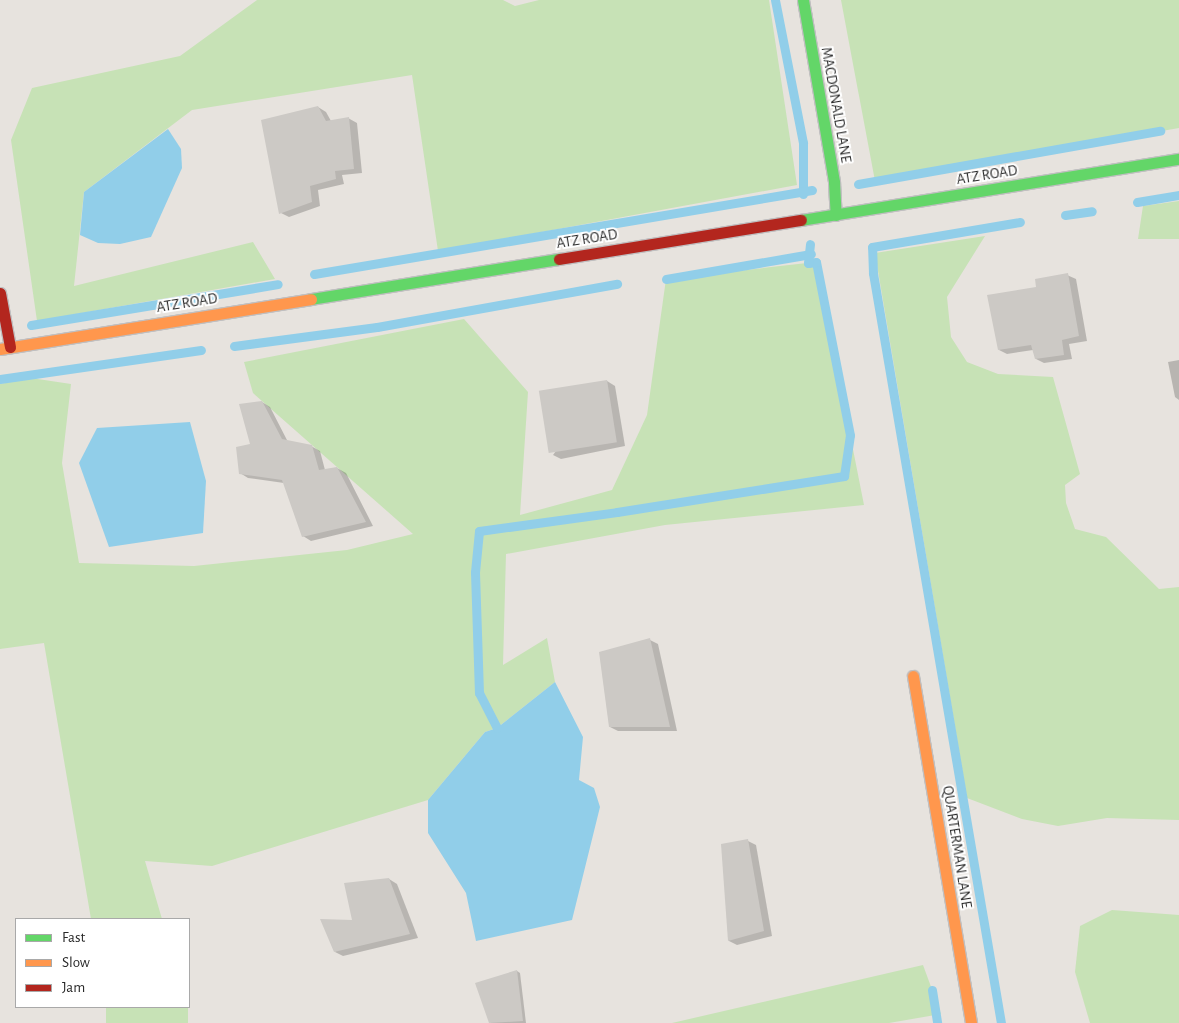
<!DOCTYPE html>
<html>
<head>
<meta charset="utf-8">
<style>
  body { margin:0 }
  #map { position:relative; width:1179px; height:1023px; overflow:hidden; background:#e7e3de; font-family:"Alegreya Sans",sans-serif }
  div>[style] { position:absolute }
  .green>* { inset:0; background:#c7e2b6; transform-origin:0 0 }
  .water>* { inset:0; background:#91cee9 }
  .shadow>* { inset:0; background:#0003 }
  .stream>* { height:9px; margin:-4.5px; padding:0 4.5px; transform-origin:4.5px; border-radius:4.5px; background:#91cee9 }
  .building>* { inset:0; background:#ccc9c5; transform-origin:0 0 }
  .roads { filter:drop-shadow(1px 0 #c0bfc0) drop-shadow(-1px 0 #c0bfc0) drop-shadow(0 1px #c0bfc0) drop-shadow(0 -1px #c0bfc0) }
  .fast>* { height:11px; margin:-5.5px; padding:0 5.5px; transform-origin:5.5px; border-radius:5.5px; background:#63d668 }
  .slow>* { height:11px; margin:-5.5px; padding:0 5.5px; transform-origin:5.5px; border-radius:5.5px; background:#ff974d }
  .jam>* { height:11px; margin:-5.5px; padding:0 5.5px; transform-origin:5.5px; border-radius:5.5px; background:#b3261e }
  span { translate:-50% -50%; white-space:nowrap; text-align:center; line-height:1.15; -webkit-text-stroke:4px #fff; paint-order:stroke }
  .street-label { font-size:15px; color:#282828 }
  .legend { position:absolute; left:15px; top:918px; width:175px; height:90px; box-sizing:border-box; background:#fff; border:1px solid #a9a9a9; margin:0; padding:6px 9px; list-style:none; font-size:15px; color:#282828 }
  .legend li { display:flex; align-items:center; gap:10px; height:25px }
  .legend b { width:25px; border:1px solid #a9a9a9 }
</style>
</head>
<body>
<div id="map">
  <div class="green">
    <div style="clip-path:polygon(257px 0,503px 0,515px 6px,539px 0,769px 0,797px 185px,438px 251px,412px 75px,192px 110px,84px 192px,74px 286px,253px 242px,275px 279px,37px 321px,11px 140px,32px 88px,180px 56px)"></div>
    <div style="clip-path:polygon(841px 0,1179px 0,1179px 128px,875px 181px)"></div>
    <div style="clip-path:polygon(1179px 201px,1179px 239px,1138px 239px,1143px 206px)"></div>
    <div style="clip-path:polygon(985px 236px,947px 297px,951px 337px,967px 362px,998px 374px,1053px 377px,1080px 474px,1065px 485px,1066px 503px,1075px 529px,1106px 537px,1159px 589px,1179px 587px,1179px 820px,1107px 818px,1058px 826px,1022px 819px,967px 798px,875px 253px)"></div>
    <div style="clip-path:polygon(816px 262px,864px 505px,665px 525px,506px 554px,503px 665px,547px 638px,555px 682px,497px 728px,485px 732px,428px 800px,212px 866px,145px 861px,162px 919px,91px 919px,44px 643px,0 649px,0 384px,31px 378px,71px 384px,62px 463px,79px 563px,194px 566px,347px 550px,413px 534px,253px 393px,244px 362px,464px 319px,528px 392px,520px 515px,612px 490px,647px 415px,666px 279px)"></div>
    <div style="clip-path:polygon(1112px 910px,1179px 915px,1179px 1023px,1090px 1023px,1075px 972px,1080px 926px)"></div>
    <div style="clip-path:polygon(923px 965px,941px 1014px,889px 1023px,672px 1023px)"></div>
    <div style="left:106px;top:1007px;width:82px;height:16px"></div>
  </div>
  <div class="water">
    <div style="clip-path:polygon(168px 129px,181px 149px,182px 168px,151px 237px,120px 244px,98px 243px,80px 235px,84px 192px)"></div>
    <div style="clip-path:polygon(190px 422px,206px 481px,203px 533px,109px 547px,79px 463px,97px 428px)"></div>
    <div style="clip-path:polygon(555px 682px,583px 737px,579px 780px,594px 788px,600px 807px,572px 920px,476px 941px,466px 893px,428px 833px,428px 800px,485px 732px,497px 728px)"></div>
  </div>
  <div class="shadow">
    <div style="clip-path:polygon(318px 107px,326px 112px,331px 121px,348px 118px,357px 123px,362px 173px,342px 175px,344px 184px,318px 190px,320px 206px,289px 217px,281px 213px)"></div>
    <div style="clip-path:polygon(1067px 275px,1076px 279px,1087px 341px,1069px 344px,1072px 359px,1044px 363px,1036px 359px,1033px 350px,1007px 354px,999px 350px,1037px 288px)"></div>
    <div style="clip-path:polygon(1179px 360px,1179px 400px,1175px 397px,1168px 362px)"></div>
    <div style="clip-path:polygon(607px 381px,615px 386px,625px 446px,561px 459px,553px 455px)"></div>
    <div style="clip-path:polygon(262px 402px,270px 407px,288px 442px,311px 446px,320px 451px,325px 470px,337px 468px,346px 473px,373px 526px,311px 541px,303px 536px,284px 483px,248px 478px,240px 473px,252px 445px)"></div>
    <div style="clip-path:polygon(650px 640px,658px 644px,677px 731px,618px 731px,610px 727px)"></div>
    <div style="clip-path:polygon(748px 841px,756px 845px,772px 936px,737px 945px,729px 941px,723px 845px)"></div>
    <div style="clip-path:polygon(389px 879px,397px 884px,418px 938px,343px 956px,335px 952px,353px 922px)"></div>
    <div style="clip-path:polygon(517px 971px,520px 973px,526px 1023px,491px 1023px,476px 984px)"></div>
  </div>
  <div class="stream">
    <div style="left:775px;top:0;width:146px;rotate:78.9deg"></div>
    <div style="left:803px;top:143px;width:51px;rotate:90deg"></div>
    <div style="left:858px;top:184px;width:307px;rotate:-10deg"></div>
    <div style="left:1137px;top:202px;width:43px;rotate:-9.5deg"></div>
    <div style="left:1065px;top:215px;width:27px;rotate:-8deg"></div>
    <div style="left:314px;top:274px;width:505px;rotate:-9.57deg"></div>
    <div style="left:666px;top:279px;width:147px;rotate:-9.8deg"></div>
    <div style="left:31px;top:325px;width:250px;rotate:-9.4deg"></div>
    <div style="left:234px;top:346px;width:144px;rotate:-7.6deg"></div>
    <div style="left:377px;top:327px;width:244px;rotate:-10.2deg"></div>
    <div style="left:0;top:379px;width:203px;rotate:-8.2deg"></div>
    <div style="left:497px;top:728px;width:39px;rotate:-117deg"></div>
    <div style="left:479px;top:693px;width:121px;rotate:-91.9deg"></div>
    <div style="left:475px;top:572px;width:41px;rotate:-84.4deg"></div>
    <div style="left:479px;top:531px;width:139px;rotate:-7.8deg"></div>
    <div style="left:617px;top:512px;width:230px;rotate:-9deg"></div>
    <div style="left:844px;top:476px;width:41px;rotate:-81.7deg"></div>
    <div style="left:850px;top:435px;width:176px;rotate:-101.1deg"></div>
    <div style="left:816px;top:262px;width:8px;rotate:173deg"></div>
    <div style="left:808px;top:263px;width:19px;rotate:-84deg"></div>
    <div style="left:932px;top:990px;width:33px;rotate:81deg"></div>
    <div style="left:1001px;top:1023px;width:761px;rotate:-99.69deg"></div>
    <div style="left:873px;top:273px;width:26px;rotate:-92deg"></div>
    <div style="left:872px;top:247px;width:150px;rotate:-9.6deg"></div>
  </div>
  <div class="building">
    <div style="clip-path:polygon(318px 106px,326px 121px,349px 117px,354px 169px,335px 171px,336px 179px,310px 186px,312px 202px,279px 214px,261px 120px)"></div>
    <div style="clip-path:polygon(1068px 273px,1079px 336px,1062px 340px,1064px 355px,1035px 359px,1031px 345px,998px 350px,987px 295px,1036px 287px,1035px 279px)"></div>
    <div style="left:607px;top:380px;width:63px;height:69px;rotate:81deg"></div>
    <div style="clip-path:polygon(262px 401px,282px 439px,312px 445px,319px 470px,337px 467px,366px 522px,302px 537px,282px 480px,239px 474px,236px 447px,250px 444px,239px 404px)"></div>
    <div style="clip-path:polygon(650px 638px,670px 727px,609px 727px,599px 652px)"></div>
    <div style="clip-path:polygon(748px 839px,764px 931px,728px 941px,721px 844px)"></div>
    <div style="clip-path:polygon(389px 878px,410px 934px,334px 952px,320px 919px,352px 920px,344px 883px)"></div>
    <div style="clip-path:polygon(517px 970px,523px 1021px,489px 1023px,475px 983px)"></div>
  </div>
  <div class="roads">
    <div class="fast">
      <div style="left:803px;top:0;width:185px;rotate:80.3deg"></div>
      <div style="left:834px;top:182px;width:33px;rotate:87deg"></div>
      <div style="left:801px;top:220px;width:383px;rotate:-9.2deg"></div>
      <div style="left:311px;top:299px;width:251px;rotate:-9.2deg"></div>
    </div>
    <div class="slow">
      <div style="left:0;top:349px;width:315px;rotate:-9.1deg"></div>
      <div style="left:913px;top:676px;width:352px;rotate:80.5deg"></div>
    </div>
    <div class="jam">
      <div style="left:559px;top:259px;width:245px;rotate:-9.2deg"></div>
      <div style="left:0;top:293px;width:55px;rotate:79.5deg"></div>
    </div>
  </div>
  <div class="street-label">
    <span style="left:836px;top:105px;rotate:80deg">MACDONALD LANE</span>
    <span style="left:987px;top:175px;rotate:-9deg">ATZ ROAD</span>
    <span style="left:587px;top:239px;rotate:-9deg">ATZ ROAD</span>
    <span style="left:187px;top:303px;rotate:-9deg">ATZ ROAD</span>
    <span style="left:957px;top:847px;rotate:81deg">QUARTERMAN LANE</span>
  </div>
  <ul class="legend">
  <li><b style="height:6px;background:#63d668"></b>Fast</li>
  <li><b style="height:6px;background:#ff974d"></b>Slow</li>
  <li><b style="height:6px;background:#b3261e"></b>Jam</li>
  </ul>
</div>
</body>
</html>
